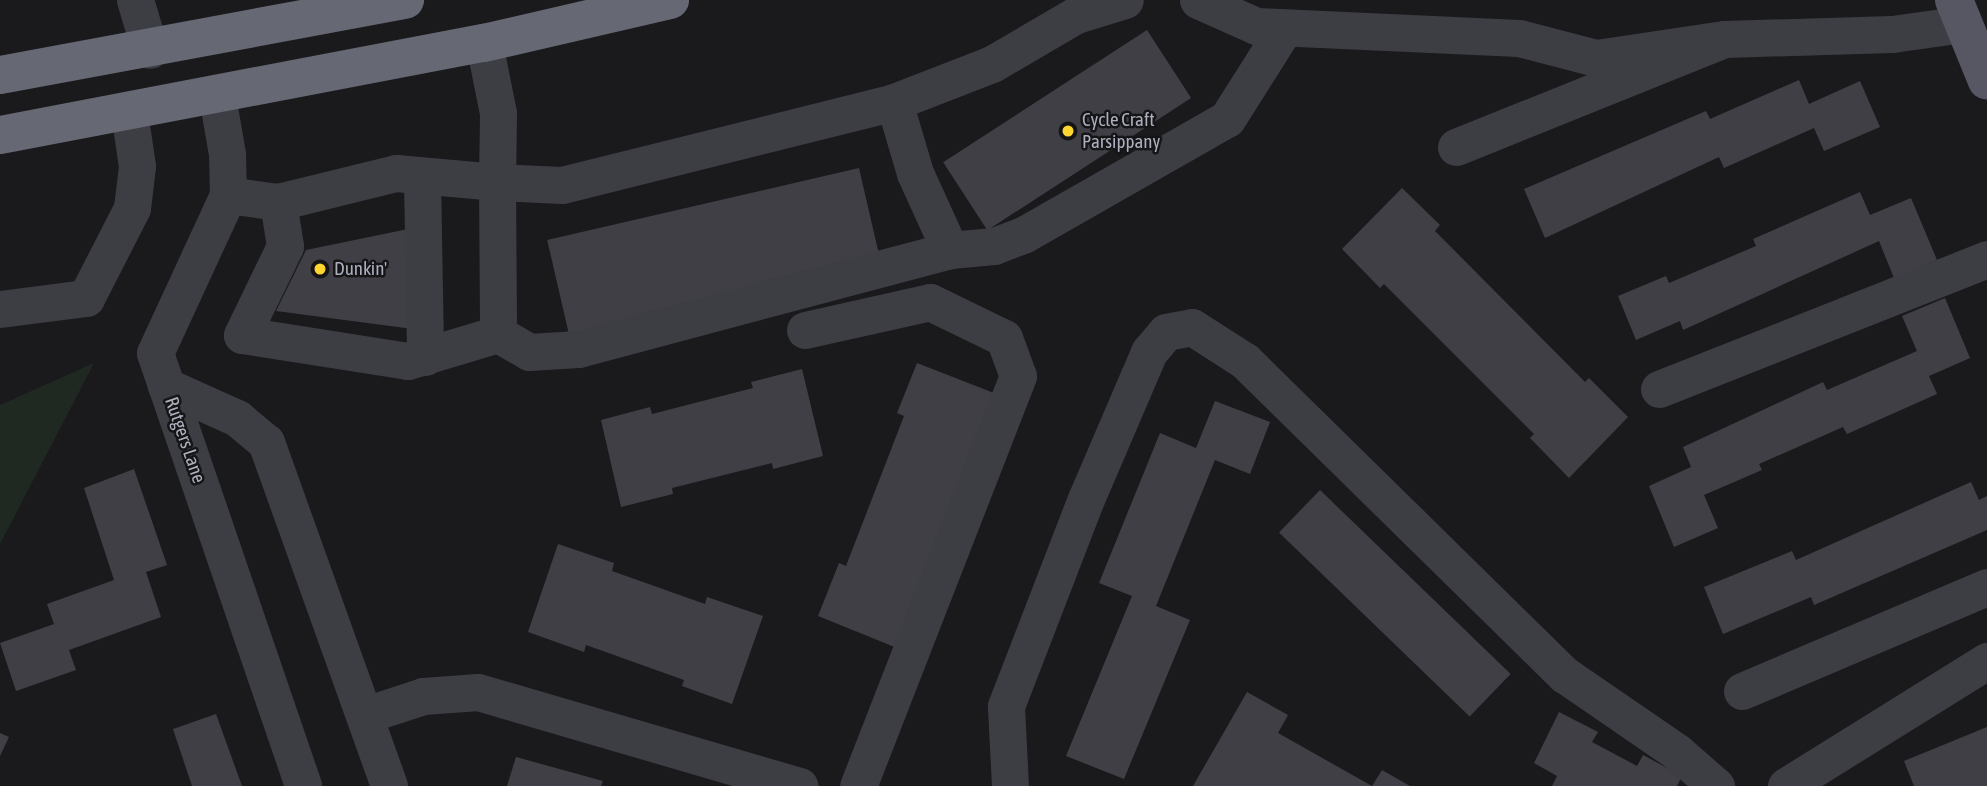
<!DOCTYPE html>
<html>
<head>
<meta charset="utf-8">
<style>
  body { margin:0 }
  #map { position:relative; width:1987px; height:786px; overflow:hidden; background:#1a1a1d; font-family:"Asap Condensed",sans-serif }
  div>[style] { position:absolute }
  .green>* { inset:0; background:#1f2922 }
  .building>* { inset:0; background:#403f45; transform-origin:0 0 }
  .minor>* { height:37px; margin:-18.5px; padding:0 18.5px; transform-origin:18.5px; border-radius:18.5px; background:#3d3d44 }
  .major>* { height:38px; margin:-19px; padding:0 19px; transform-origin:19px; border-radius:19px; background:#565762 }
  .highway>* { height:38px; margin:-19px; padding:0 19px; transform-origin:19px; border-radius:19px; background:#666874 }
  .dots>* { width:19px; height:19px; translate:-50% -50%; box-sizing:border-box; border:4px solid #151518; border-radius:50% }
  span { translate:-50% -50%; white-space:nowrap; text-align:center; line-height:1.15; -webkit-text-stroke:5px #151518; paint-order:stroke }
  .poi-label { font-size:19px; color:#acafbd }
  .left { translate:0 -50%; text-align:left }
  .street-label { font-size:19px; color:#acafbd }
</style>
</head>
<body>
<div id="map">
  <div class="green">
    <div style="clip-path:polygon(94px 363px,0 544px,0 405px)"></div>
  </div>
  <div class="building">
    <div style="left:1147px;top:30px;width:81px;height:243px;rotate:57deg"></div>
    <div style="clip-path:polygon(1799px 80px,1809px 104px,1860px 81px,1880px 127px,1824px 151px,1814px 128px,1724px 168px,1719px 157px,1545px 238px,1524px 189px,1706px 111px,1710px 119px)"></div>
    <div style="left:859px;top:168px;width:100px;height:320px;rotate:77deg"></div>
    <div style="clip-path:polygon(1402px 188px,1440px 225px,1435px 231px,1585px 382px,1589px 378px,1628px 417px,1569px 478px,1530px 438px,1534px 434px,1384px 284px,1380px 288px,1342px 249px)"></div>
    <div style="clip-path:polygon(1860px 192px,1870px 215px,1911px 198px,1937px 260px,1894px 278px,1879px 241px,1683px 330px,1680px 321px,1636px 340px,1618px 296px,1666px 276px,1669px 283px,1756px 246px,1753px 239px)"></div>
    <div style="clip-path:polygon(413px 228px,413px 329px,276px 311px,306px 250px)"></div>
    <div style="clip-path:polygon(1945px 298px,1970px 358px,1929px 376px,1937px 394px,1847px 434px,1843px 427px,1759px 464px,1762px 470px,1704px 495px,1718px 528px,1674px 547px,1649px 486px,1691px 467px,1683px 447px,1823px 382px,1827px 390px,1917px 351px,1902px 316px)"></div>
    <div style="clip-path:polygon(917px 363px,999px 395px,902px 650px,818px 616px,839px 563px,846px 566px,904px 416px,897px 413px)"></div>
    <div style="clip-path:polygon(802px 369px,823px 456px,773px 469px,772px 463px,672px 488px,673px 494px,621px 507px,601px 420px,650px 407px,652px 414px,753px 388px,751px 382px)"></div>
    <div style="clip-path:polygon(1215px 401px,1270px 422px,1250px 474px,1215px 460px,1156px 606px,1190px 620px,1124px 779px,1066px 756px,1132px 596px,1099px 583px,1160px 433px,1196px 448px)"></div>
    <div style="clip-path:polygon(134px 469px,167px 565px,146px 572px,161px 617px,69px 650px,76px 670px,16px 691px,0 643px,54px 624px,47px 604px,114px 580px,84px 488px)"></div>
    <div style="clip-path:polygon(1971px 482px,1979px 500px,1987px 496px,1987px 530px,1814px 605px,1811px 597px,1723px 634px,1704px 587px,1792px 551px,1796px 560px)"></div>
    <div style="left:1320px;top:490px;width:265px;height:59px;rotate:44deg"></div>
    <div style="clip-path:polygon(558px 544px,614px 563px,612px 571px,705px 604px,707px 597px,763px 616px,732px 704px,682px 686px,684px 680px,586px 645px,584px 652px,528px 632px)"></div>
    <div style="clip-path:polygon(1247px 692px,1288px 715px,1278px 733px,1372px 786px,1193px 786px)"></div>
    <div style="clip-path:polygon(1559px 712px,1598px 732px,1592px 742px,1637px 766px,1643px 755px,1682px 776px,1677px 786px,1552px 786px,1557px 776px,1534px 763px)"></div>
    <div style="clip-path:polygon(216px 714px,242px 786px,192px 786px,173px 729px)"></div>
    <div style="clip-path:polygon(1987px 727px,1987px 786px,1914px 786px,1904px 761px)"></div>
    <div style="clip-path:polygon(0 733px,9px 737px,0 756px)"></div>
    <div style="clip-path:polygon(516px 757px,603px 781px,601px 786px,507px 786px)"></div>
    <div style="clip-path:polygon(1382px 770px,1410px 786px,1372px 786px)"></div>
  </div>
  <div class="minor">
    <div style="left:135px;top:0;width:52px;rotate:73.3deg"></div>
    <div style="left:1198px;top:0;width:64px;rotate:24.1deg"></div>
    <div style="left:1256px;top:26px;width:263px;rotate:2.6deg"></div>
    <div style="left:1519px;top:38px;width:80px;rotate:14.6deg"></div>
    <div style="left:1596px;top:58px;width:129px;rotate:-8.4deg"></div>
    <div style="left:484px;top:43px;width:71px;rotate:78.7deg"></div>
    <div style="left:498px;top:113px;width:69px;rotate:90.8deg"></div>
    <div style="left:497px;top:182px;width:65px;rotate:2.6deg"></div>
    <div style="left:562px;top:185px;width:342px;rotate:-14deg"></div>
    <div style="left:894px;top:102px;width:105px;rotate:-21.2deg"></div>
    <div style="left:992px;top:64px;width:97px;rotate:-30.3deg"></div>
    <div style="left:1076px;top:15px;width:51px;rotate:-17deg"></div>
    <div style="left:217px;top:96px;width:59px;rotate:80.2deg"></div>
    <div style="left:227px;top:154px;width:41px;rotate:88.6deg"></div>
    <div style="left:228px;top:195px;width:174px;rotate:114.8deg"></div>
    <div style="left:155px;top:353px;width:458px;rotate:71.1deg"></div>
    <div style="left:894px;top:102px;width:74px;rotate:73.5deg"></div>
    <div style="left:915px;top:173px;width:85px;rotate:65.6deg"></div>
    <div style="left:950px;top:250px;width:44px;rotate:-5.2deg"></div>
    <div style="left:994px;top:246px;width:33px;rotate:-21deg"></div>
    <div style="left:1025px;top:234px;width:232px;rotate:-29.7deg"></div>
    <div style="left:1227px;top:119px;width:107px;rotate:-57.7deg"></div>
    <div style="left:1456px;top:147px;width:289px;rotate:-21.9deg"></div>
    <div style="left:1724px;top:39px;width:168px;rotate:-1.7deg"></div>
    <div style="left:1892px;top:34px;width:72px;rotate:-8deg"></div>
    <div style="left:422px;top:177px;width:180px;rotate:89deg"></div>
    <div style="left:228px;top:195px;width:50px;rotate:8deg"></div>
    <div style="left:278px;top:202px;width:122px;rotate:-13.8deg"></div>
    <div style="left:396px;top:173px;width:101px;rotate:5.1deg"></div>
    <div style="left:497px;top:182px;width:152px;rotate:89.6deg"></div>
    <div style="left:498px;top:334px;width:94px;rotate:163.3deg"></div>
    <div style="left:408px;top:361px;width:168px;rotate:-171.1deg"></div>
    <div style="left:242px;top:335px;width:99px;rotate:-64.2deg"></div>
    <div style="left:285px;top:246px;width:45px;rotate:-99deg"></div>
    <div style="left:0;top:309px;width:87px;rotate:-7.3deg"></div>
    <div style="left:86px;top:298px;width:101px;rotate:-62.9deg"></div>
    <div style="left:132px;top:208px;width:42px;rotate:-83.2deg"></div>
    <div style="left:137px;top:166px;width:55px;rotate:-98.4deg"></div>
    <div style="left:805px;top:330px;width:128px;rotate:-12.6deg"></div>
    <div style="left:930px;top:302px;width:82px;rotate:25.9deg"></div>
    <div style="left:1004px;top:338px;width:40px;rotate:69.8deg"></div>
    <div style="left:1018px;top:376px;width:440px;rotate:111.3deg"></div>
    <div style="left:498px;top:334px;width:36px;rotate:30deg"></div>
    <div style="left:529px;top:352px;width:49px;rotate:-3.5deg"></div>
    <div style="left:578px;top:349px;width:385px;rotate:-14.9deg"></div>
    <div style="left:166px;top:386px;width:78px;rotate:24.3deg"></div>
    <div style="left:237px;top:418px;width:38px;rotate:40deg"></div>
    <div style="left:266px;top:442px;width:365px;rotate:70.3deg"></div>
    <div style="left:1659px;top:389px;width:353px;rotate:-21.6deg"></div>
    <div style="left:1742px;top:691px;width:266px;rotate:-23deg"></div>
    <div style="left:365px;top:715px;width:61px;rotate:-18.1deg"></div>
    <div style="left:423px;top:696px;width:55px;rotate:-4.2deg"></div>
    <div style="left:478px;top:692px;width:335px;rotate:16.3deg"></div>
    <div style="left:1010px;top:786px;width:80px;rotate:-92.9deg"></div>
    <div style="left:1006px;top:706px;width:222px;rotate:-68.9deg"></div>
    <div style="left:1086px;top:499px;width:160px;rotate:-66.8deg"></div>
    <div style="left:1149px;top:352px;width:26px;rotate:-50deg"></div>
    <div style="left:1166px;top:332px;width:26px;rotate:-11deg"></div>
    <div style="left:1192px;top:327px;width:63px;rotate:32.7deg"></div>
    <div style="left:1245px;top:361px;width:448px;rotate:44.5deg"></div>
    <div style="left:1565px;top:675px;width:136px;rotate:34.5deg"></div>
    <div style="left:1677px;top:752px;width:52px;rotate:41.1deg"></div>
    <div style="left:1786px;top:786px;width:237px;rotate:-31.9deg"></div>
  </div>
  <div class="major">
    <div style="left:1954px;top:0;width:87px;rotate:67.8deg"></div>
  </div>
  <div class="highway">
    <div style="left:0;top:75px;width:412px;rotate:-10.5deg"></div>
    <div style="left:0;top:135px;width:493px;rotate:-10.8deg"></div>
    <div style="left:484px;top:43px;width:191px;rotate:-13deg"></div>
  </div>
  <div class="dots">
    <div style="left:1068px;top:131px;background:#ffd530"></div>
    <div style="left:320px;top:269px;background:#ffd530"></div>
  </div>
  <div class="poi-label">
    <span class="left" style="left:1082px;top:131px">Cycle Craft<br>Parsippany</span>
    <span class="left" style="left:334px;top:269px">Dunkin'</span>
  </div>
  <div class="street-label">
    <span style="left:185px;top:440px;rotate:71deg">Rutgers Lane</span>
  </div>
</div>
</body>
</html>
